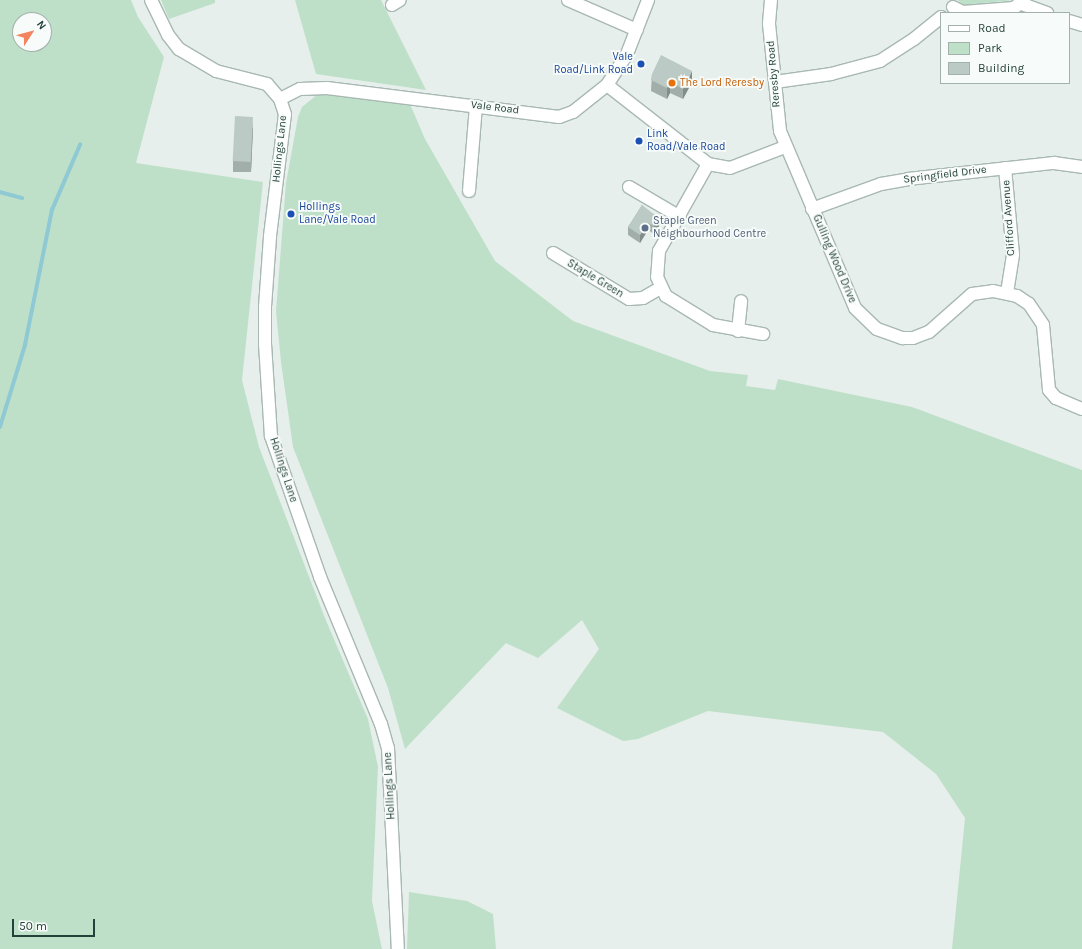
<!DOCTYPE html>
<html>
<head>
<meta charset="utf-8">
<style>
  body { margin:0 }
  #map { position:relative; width:1082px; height:949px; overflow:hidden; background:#e6efeb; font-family:Karla,sans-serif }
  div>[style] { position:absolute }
  .green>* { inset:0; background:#bfe0c8 }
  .stream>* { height:3.5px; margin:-1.75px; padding:0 1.75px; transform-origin:1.75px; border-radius:1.75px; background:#8ec9d4 }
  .roads { filter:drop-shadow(1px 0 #a8b8b2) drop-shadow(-1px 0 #a8b8b2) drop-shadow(0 1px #a8b8b2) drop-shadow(0 -1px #a8b8b2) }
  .minor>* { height:12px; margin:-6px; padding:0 6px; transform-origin:6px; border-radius:6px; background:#fff }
  .wall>* { inset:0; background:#a1aea9 }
  .shaded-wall>* { inset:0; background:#838d89 }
  .building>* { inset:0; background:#bbcac4; transform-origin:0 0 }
  .dots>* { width:11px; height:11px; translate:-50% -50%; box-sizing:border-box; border:2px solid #f7fbf9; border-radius:50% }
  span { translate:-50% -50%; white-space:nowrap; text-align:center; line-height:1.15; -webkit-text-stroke:3.5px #f7fbf9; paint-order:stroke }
  .transit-label { font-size:11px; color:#164399 }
  .right { translate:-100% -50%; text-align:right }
  .left { translate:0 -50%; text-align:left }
  .street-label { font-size:11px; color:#24423a }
  .food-label { font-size:11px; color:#c56008 }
  .service-label { font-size:11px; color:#4e5e75 }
  .legend { position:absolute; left:940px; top:12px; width:130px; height:72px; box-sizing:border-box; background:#f7fbf9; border:1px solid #a3b1ad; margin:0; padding:5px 7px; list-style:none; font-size:12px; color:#24423a }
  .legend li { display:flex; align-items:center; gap:8px; height:20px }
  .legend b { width:20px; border:1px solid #a3b1ad }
  .north { position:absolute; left:12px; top:12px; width:40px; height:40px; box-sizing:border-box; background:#f7fbf9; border:1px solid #a3b1ad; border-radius:50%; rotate:54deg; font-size:11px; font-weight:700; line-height:16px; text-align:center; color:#24423a }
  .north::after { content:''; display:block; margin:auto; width:14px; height:18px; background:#f4845f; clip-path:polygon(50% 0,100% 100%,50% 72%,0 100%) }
  .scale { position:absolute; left:12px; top:919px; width:83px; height:18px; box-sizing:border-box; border:2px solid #24423a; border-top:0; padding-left:5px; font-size:12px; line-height:14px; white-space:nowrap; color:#24423a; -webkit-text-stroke:3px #f7fbf9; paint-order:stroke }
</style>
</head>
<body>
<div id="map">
  <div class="green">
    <div style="clip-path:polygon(evenodd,0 0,131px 0,138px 17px,164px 57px,136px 163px,263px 182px,242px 380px,259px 447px,325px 618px,368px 719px,378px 767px,372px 901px,382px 949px,0 949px,0 0,20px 20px,44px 20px,44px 44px,20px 44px,20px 20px)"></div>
    <div style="clip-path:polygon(161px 0,215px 0,215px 3px,169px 19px)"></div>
    <div style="clip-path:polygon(295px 0,381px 0,426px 90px,316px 74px)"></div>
    <div style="clip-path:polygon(958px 0,1014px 0,963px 5px)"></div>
    <div style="clip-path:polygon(318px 94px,410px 104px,425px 139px,495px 261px,573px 321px,710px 371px,748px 375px,746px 386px,775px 390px,778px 379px,912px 407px,1082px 470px,1082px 949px,952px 949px,965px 818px,936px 774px,883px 732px,708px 711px,638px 739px,623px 741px,557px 708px,599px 649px,582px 620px,538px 658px,506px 643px,405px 749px,388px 688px,293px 447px,281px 362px,276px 311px,286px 183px,298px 117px,302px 107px)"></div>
    <div style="clip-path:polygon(409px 892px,467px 901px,493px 914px,496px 949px,407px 949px)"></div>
  </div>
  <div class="stream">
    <div style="left:0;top:192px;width:23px;rotate:15deg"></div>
    <div style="left:0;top:427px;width:86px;rotate:-73deg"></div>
    <div style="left:25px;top:345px;width:138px;rotate:-78.7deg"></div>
    <div style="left:52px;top:210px;width:71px;rotate:-66.7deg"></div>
  </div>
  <div class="roads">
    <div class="minor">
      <div style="left:151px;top:0;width:39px;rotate:64deg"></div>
      <div style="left:168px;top:35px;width:18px;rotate:52deg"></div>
      <div style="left:179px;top:49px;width:43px;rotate:30.7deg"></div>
      <div style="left:216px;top:71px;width:53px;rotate:14.3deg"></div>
      <div style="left:267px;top:84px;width:20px;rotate:49deg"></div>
      <div style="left:280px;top:99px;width:16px;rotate:72deg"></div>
      <div style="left:285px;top:114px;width:124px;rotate:97deg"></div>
      <div style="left:270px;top:237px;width:70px;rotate:94.1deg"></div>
      <div style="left:265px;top:307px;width:37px;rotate:90deg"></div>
      <div style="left:265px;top:344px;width:92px;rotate:86.3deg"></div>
      <div style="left:271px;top:436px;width:149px;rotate:70.8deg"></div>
      <div style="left:320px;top:577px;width:159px;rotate:67.5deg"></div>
      <div style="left:381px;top:724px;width:25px;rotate:74deg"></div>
      <div style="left:388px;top:748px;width:201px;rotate:87.2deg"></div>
      <div style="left:568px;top:0;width:75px;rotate:23.5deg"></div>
      <div style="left:771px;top:0;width:24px;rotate:95deg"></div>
      <div style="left:769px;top:24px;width:108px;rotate:84.1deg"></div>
      <div style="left:780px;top:131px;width:192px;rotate:67deg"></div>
      <div style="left:855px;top:308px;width:30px;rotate:44deg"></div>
      <div style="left:877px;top:329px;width:27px;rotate:20deg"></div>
      <div style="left:902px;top:338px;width:11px"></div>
      <div style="left:913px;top:338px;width:17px;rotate:-21deg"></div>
      <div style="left:929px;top:332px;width:57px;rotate:-41.5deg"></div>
      <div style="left:972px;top:294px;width:21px;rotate:-8deg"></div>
      <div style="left:993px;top:291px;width:25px;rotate:12deg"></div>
      <div style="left:1017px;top:296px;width:14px;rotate:34deg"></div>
      <div style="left:1029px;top:304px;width:25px;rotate:56deg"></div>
      <div style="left:1043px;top:325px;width:65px;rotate:84.7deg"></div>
      <div style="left:1049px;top:390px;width:11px;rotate:49deg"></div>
      <div style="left:1056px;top:398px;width:28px;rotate:23deg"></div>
      <div style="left:1022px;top:4px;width:27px;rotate:20deg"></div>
      <div style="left:392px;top:5px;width:9px;rotate:-32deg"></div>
      <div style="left:953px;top:7px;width:11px;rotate:27deg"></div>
      <div style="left:963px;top:12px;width:51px;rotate:-4.5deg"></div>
      <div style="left:1014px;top:8px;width:13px;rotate:-39deg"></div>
      <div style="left:1069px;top:21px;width:14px;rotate:17deg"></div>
      <div style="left:775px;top:82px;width:57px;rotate:-8.1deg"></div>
      <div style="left:831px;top:74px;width:51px;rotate:-14.9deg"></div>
      <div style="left:880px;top:61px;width:40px;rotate:-32.9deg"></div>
      <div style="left:914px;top:39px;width:35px;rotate:-39deg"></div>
      <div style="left:607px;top:85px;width:128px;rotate:38deg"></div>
      <div style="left:708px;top:164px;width:22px;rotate:10deg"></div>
      <div style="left:730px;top:168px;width:59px;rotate:-20.9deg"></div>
      <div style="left:280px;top:99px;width:22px;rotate:-27deg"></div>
      <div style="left:300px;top:89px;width:27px;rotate:-2deg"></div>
      <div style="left:327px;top:88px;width:234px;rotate:7.1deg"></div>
      <div style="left:559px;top:117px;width:15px;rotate:-20deg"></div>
      <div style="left:573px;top:112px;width:43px;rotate:-38.5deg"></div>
      <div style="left:607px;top:85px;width:37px;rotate:-57deg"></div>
      <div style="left:627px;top:54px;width:58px;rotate:-68.7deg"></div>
      <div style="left:708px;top:164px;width:100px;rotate:119.4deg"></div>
      <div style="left:659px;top:251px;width:26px;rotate:94deg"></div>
      <div style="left:657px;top:277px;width:21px;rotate:65deg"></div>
      <div style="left:666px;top:296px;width:55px;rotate:31.7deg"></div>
      <div style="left:713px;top:325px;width:51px;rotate:10.2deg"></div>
      <div style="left:1005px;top:168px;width:87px;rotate:84.7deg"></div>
      <div style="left:1013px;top:255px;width:37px;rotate:99deg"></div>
      <div style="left:629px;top:187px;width:59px;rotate:30.5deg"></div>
      <div style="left:469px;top:191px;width:85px;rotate:-85.3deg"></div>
      <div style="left:812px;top:209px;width:73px;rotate:-19.9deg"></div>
      <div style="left:881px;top:184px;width:27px;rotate:-10deg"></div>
      <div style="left:908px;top:179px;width:147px;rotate:-6.3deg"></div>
      <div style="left:1054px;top:163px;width:28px;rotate:8deg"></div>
      <div style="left:553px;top:253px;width:89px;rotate:31.2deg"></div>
      <div style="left:629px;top:299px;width:14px;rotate:-4deg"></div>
      <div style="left:643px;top:298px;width:20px;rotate:-30deg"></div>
      <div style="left:738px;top:331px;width:30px;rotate:-84deg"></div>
    </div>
  </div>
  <div class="wall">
    <div style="clip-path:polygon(652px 74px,692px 82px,683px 99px,670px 93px,667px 99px,651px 91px)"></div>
    <div style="clip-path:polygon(253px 127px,251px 172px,233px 172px,233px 161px)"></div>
    <div style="clip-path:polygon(642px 205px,659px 226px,654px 234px,648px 230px,640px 243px,628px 235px,628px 227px)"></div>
  </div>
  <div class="shaded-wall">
    <div style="clip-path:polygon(692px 71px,692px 82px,683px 99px,683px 89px)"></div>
    <div style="clip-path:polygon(670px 82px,670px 93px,667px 99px,667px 88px)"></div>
    <div style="clip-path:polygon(253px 117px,253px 127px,251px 172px,251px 161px)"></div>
    <div style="clip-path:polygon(659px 218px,659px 226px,654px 234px,654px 226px)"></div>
    <div style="clip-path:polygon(648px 223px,648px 230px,640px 243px,640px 235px)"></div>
  </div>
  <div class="building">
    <div style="clip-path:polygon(661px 55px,692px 71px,683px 89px,670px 82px,667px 88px,651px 80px,652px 74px)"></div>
    <div style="left:235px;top:116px;width:18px;height:45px;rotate:3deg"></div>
    <div style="clip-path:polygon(642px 205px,659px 218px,654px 226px,648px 223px,640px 235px,628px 227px)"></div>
  </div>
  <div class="dots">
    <div style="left:641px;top:64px;background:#1a4fb4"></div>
    <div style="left:672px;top:83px;background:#e8710a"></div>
    <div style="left:639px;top:141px;background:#1a4fb4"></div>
    <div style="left:291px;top:214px;background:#1a4fb4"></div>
    <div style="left:645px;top:228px;background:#5c6f8a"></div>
  </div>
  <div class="transit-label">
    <span class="right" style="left:633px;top:64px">Vale<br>Road/Link Road</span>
    <span class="left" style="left:647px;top:141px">Link<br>Road/Vale Road</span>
    <span class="left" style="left:299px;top:214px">Hollings<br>Lane/Vale Road</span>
  </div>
  <div class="street-label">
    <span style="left:774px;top:74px;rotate:-95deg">Reresby Road</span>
    <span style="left:495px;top:108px;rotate:7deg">Vale Road</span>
    <span style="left:280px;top:149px;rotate:-84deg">Hollings Lane</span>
    <span style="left:945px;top:175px;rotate:-7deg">Springfield Drive</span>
    <span style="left:1009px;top:218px;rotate:-94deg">Clifford Avenue</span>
    <span style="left:834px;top:259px;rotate:67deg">Gulling Wood Drive</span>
    <span style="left:595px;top:279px;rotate:31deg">Staple Green</span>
    <span style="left:283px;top:470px;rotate:72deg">Hollings Lane</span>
    <span style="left:390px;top:786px;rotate:-93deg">Hollings Lane</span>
  </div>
  <div class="food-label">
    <span class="left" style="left:680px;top:83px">The Lord Reresby</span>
  </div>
  <div class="service-label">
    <span class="left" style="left:653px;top:228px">Staple Green<br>Neighbourhood Centre</span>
  </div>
  <ul class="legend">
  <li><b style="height:5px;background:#fff"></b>Road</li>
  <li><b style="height:11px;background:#bfe0c8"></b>Park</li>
  <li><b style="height:11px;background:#bbcac4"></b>Building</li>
  </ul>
  <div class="north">N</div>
  <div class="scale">50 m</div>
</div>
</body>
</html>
